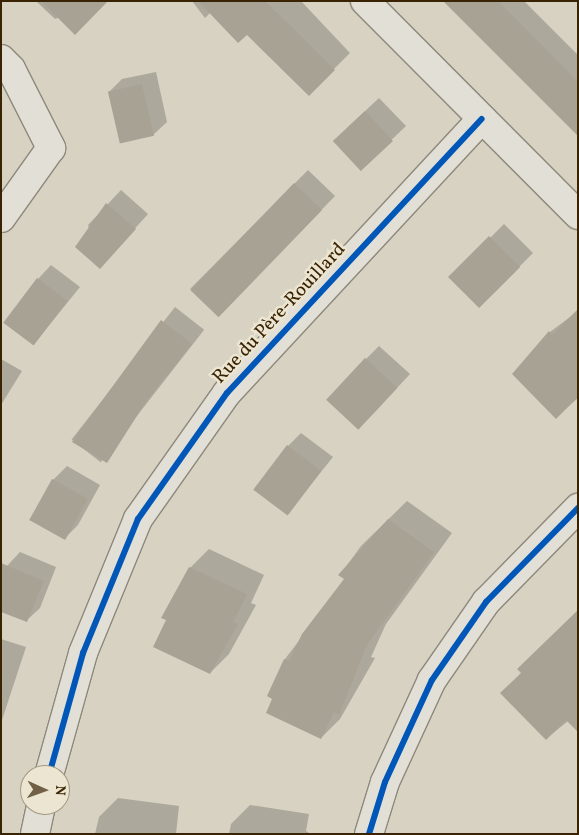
<!DOCTYPE html>
<html>
<head>
<meta charset="utf-8">
<style>
  body { margin:0 }
  #map { position:relative; width:579px; height:835px; overflow:hidden; background:#d7d2c2; font-family:Vollkorn,serif }
  div>[style] { position:absolute }
  .shadow>* { inset:0; background:#0003; transform-origin:0 0 }
  .building>* { inset:0; background:#a8a295; transform-origin:0 0 }
  .roads { filter:drop-shadow(1px 0 #8e887b) drop-shadow(-1px 0 #8e887b) drop-shadow(0 1px #8e887b) drop-shadow(0 -1px #8e887b) }
  .minor>* { height:28px; margin:-14px; padding:0 14px; transform-origin:14px; border-radius:14px; background:#e1dfd6 }
  .cycleway>* { height:6px; margin:-3px; padding:0 3px; transform-origin:3px; border-radius:3px; background:#0057b8 }
  span { translate:-50% -50%; white-space:nowrap; text-align:center; line-height:1.15; -webkit-text-stroke:5px #ebe5d2; paint-order:stroke }
  .street-label { font-size:19px; color:#3a2302 }
  .frame { position:absolute; inset:0; border:2px solid #3a2302; pointer-events:none }
  .north { position:absolute; left:20px; top:765px; width:50px; height:50px; box-sizing:border-box; background:#ebe5d2; border:1px solid #a4977f; border-radius:50%; rotate:92deg; font-size:14px; font-weight:700; line-height:20px; text-align:center; color:#3a2302 }
  .north::after { content:''; display:block; margin:auto; width:18px; height:22px; background:#716045; clip-path:polygon(50% 0,100% 100%,50% 72%,0 100%) }
</style>
</head>
<body>
<div id="map">
  <div class="shadow">
    <div style="clip-path:polygon(107px 1px,55px 19px,37px 2px,38px 1px)"></div>
    <div style="clip-path:polygon(192px 1px,301px 1px,350px 53px,309px 94px,247px 33px,210px 13px,205px 18px)"></div>
    <div style="clip-path:polygon(447px 1px,524px 1px,578px 55px,578px 133px)"></div>
    <div style="clip-path:polygon(156px 72px,167px 122px,153px 135px,109px 92px,122px 79px)"></div>
    <div style="clip-path:polygon(379px 98px,406px 126px,361px 169px,348px 127px)"></div>
    <div style="clip-path:polygon(308px 170px,335px 196px,231px 303px,190px 289px)"></div>
    <div style="clip-path:polygon(121px 190px,148px 214px,100px 267px,88px 225px)"></div>
    <div style="left:504px;top:224px;width:41px;height:76px;rotate:45deg"></div>
    <div style="clip-path:polygon(51px 265px,80px 287px,34px 344px,38px 279px)"></div>
    <div style="left:175px;top:307px;width:37px;height:168px;rotate:38deg"></div>
    <div style="clip-path:polygon(578px 311px,578px 398px,556px 417px,550px 332px)"></div>
    <div style="clip-path:polygon(379px 346px,410px 374px,372px 415px,366px 359px)"></div>
    <div style="clip-path:polygon(1px 359px,22px 371px,1px 405px)"></div>
    <div style="clip-path:polygon(301px 433px,333px 457px,287px 514px,288px 446px)"></div>
    <div style="clip-path:polygon(67px 466px,100px 485px,78px 525px,65px 538px,53px 480px)"></div>
    <div style="clip-path:polygon(407px 501px,452px 533px,386px 624px,371px 657px,375px 658px,340px 719px,321px 738px,268px 695px,285px 659px,346px 579px,340px 575px,361px 546px)"></div>
    <div style="clip-path:polygon(209px 549px,264px 575px,251px 603px,256px 605px,229px 654px,210px 673px,190px 568px)"></div>
    <div style="clip-path:polygon(20px 552px,56px 567px,40px 608px,26px 621px,7px 566px)"></div>
    <div style="clip-path:polygon(1px 639px,26px 647px,1px 723px)"></div>
    <div style="clip-path:polygon(523px 673px,578px 713px,547px 738px)"></div>
    <div style="clip-path:polygon(118px 798px,179px 806px,176px 834px,95px 834px,99px 817px)"></div>
    <div style="clip-path:polygon(250px 805px,309px 814px,306px 831px,311px 834px,229px 834px,231px 824px)"></div>
  </div>
  <div class="building">
    <div style="clip-path:polygon(41px 1px,108px 1px,75px 35px)"></div>
    <div style="clip-path:polygon(198px 1px,265px 1px,335px 70px,309px 96px,247px 35px,238px 43px)"></div>
    <div style="clip-path:polygon(443px 1px,498px 1px,578px 82px,578px 136px)"></div>
    <div style="left:142px;top:84px;width:53px;height:35px;rotate:77deg"></div>
    <div style="left:365px;top:111px;width:41px;height:44px;rotate:47deg"></div>
    <div style="left:294px;top:183px;width:39px;height:149px;rotate:44deg"></div>
    <div style="clip-path:polygon(106px 203px,136px 229px,100px 269px,75px 247px)"></div>
    <div style="left:489px;top:236px;width:44px;height:58px;rotate:45deg"></div>
    <div style="left:37px;top:278px;width:38px;height:56px;rotate:37deg"></div>
    <div style="clip-path:polygon(578px 309px,578px 397px,556px 419px,512px 374px,549px 331px,552px 335px)"></div>
    <div style="clip-path:polygon(161px 320px,192px 344px,147px 400px,107px 463px,72px 442px)"></div>
    <div style="left:365px;top:358px;width:44px;height:57px;rotate:43deg"></div>
    <div style="left:287px;top:445px;width:43px;height:56px;rotate:37deg"></div>
    <div style="left:52px;top:479px;width:41px;height:47px;rotate:29deg"></div>
    <div style="clip-path:polygon(388px 519px,434px 552px,367px 645px,339px 715px,334px 712px,321px 739px,266px 713px,272px 699px,267px 696px,284px 659px,289px 661px,302px 634px,344px 579px,338px 575px)"></div>
    <div style="clip-path:polygon(1px 563px,44px 581px,27px 622px,1px 612px)"></div>
    <div style="clip-path:polygon(189px 567px,247px 594px,233px 622px,238px 624px,210px 674px,153px 647px,166px 620px,161px 618px)"></div>
    <div style="clip-path:polygon(578px 610px,578px 732px,566px 720px,546px 740px,500px 693px,521px 673px,517px 669px)"></div>
  </div>
  <div class="roads">
    <div class="minor">
      <div style="left:365px;top:1px;width:302px;rotate:45.1deg"></div>
      <div style="left:1px;top:59px;width:14px;rotate:45deg"></div>
      <div style="left:11px;top:69px;width:89px;rotate:63.1deg"></div>
      <div style="left:51px;top:148px;width:86px;rotate:125.5deg"></div>
      <div style="left:49px;top:775px;width:127px;rotate:-74.4deg"></div>
      <div style="left:83px;top:653px;width:145px;rotate:-67.7deg"></div>
      <div style="left:138px;top:519px;width:154px;rotate:-54.8deg"></div>
      <div style="left:227px;top:393px;width:374px;rotate:-47.1deg"></div>
      <div style="left:35px;top:834px;width:30px;rotate:-78deg"></div>
      <div style="left:369px;top:834px;width:54px;rotate:-72.9deg"></div>
      <div style="left:385px;top:782px;width:112px;rotate:-65.3deg"></div>
      <div style="left:432px;top:680px;width:95px;rotate:-55.3deg"></div>
      <div style="left:486px;top:602px;width:132px;rotate:-45.6deg"></div>
    </div>
  </div>
  <div class="cycleway">
    <div style="left:49px;top:775px;width:127px;rotate:-74.4deg"></div>
    <div style="left:83px;top:653px;width:145px;rotate:-67.7deg"></div>
    <div style="left:138px;top:519px;width:154px;rotate:-54.8deg"></div>
    <div style="left:227px;top:393px;width:374px;rotate:-47.1deg"></div>
    <div style="left:369px;top:834px;width:54px;rotate:-72.9deg"></div>
    <div style="left:385px;top:782px;width:112px;rotate:-65.3deg"></div>
    <div style="left:432px;top:680px;width:95px;rotate:-55.3deg"></div>
    <div style="left:486px;top:602px;width:132px;rotate:-45.6deg"></div>
  </div>
  <div class="street-label">
    <span style="left:280px;top:314px;rotate:-47deg">Rue du Père-Rouillard</span>
  </div>
  <div class="frame"></div>
  <div class="north">N</div>
</div>
</body>
</html>
